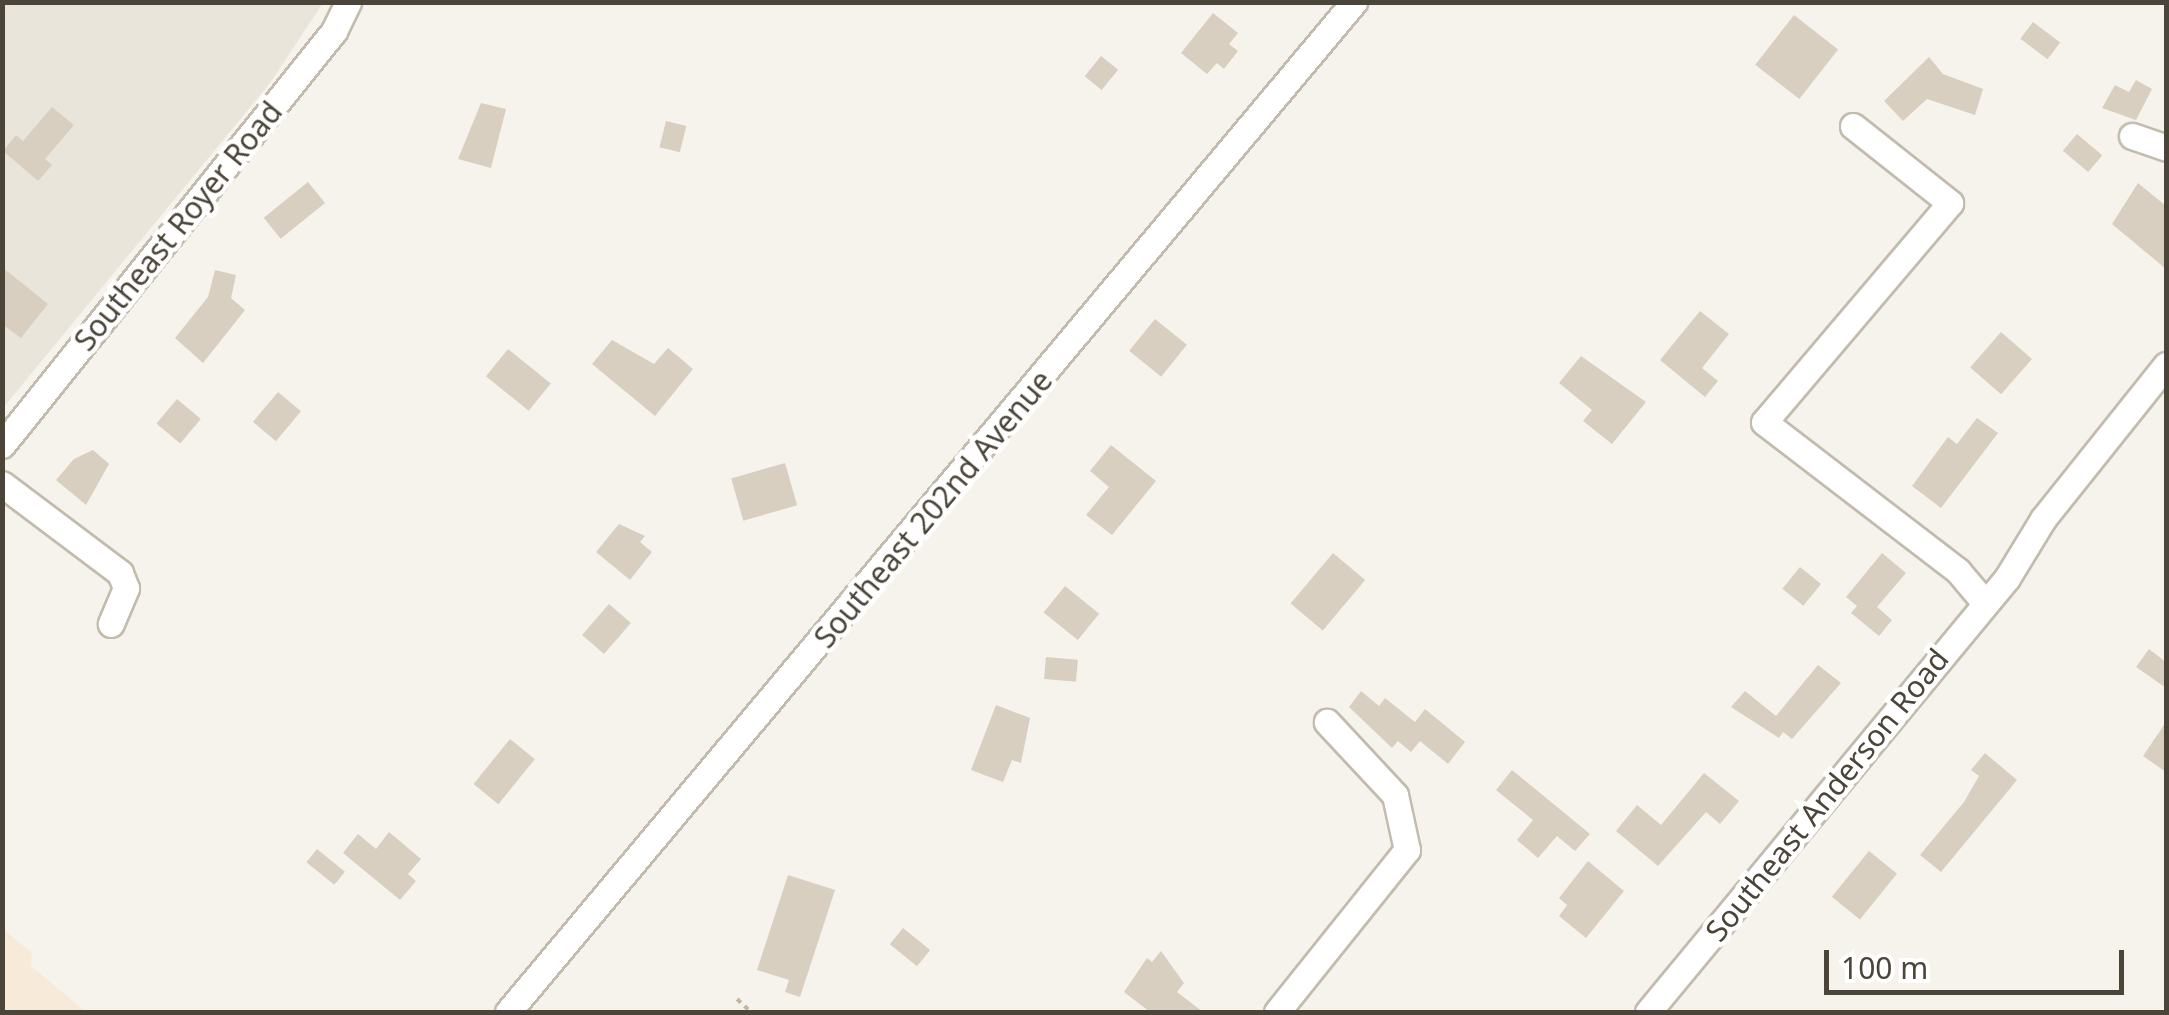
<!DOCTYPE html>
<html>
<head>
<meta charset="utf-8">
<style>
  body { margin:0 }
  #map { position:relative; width:2169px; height:1015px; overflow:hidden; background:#f6f3ec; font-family:"Noto Sans",sans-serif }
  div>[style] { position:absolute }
  .residential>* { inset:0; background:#eae5da }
  .commercial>* { inset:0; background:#f7ead8 }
  .building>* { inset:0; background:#d8cfc1; transform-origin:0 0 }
  .path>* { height:4px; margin-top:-2px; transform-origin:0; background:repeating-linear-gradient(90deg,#c4b79f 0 5px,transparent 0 10px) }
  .roads { filter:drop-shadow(2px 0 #c2bbae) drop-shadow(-2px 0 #c2bbae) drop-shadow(0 2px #c2bbae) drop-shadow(0 -2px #c2bbae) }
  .minor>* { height:25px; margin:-12.5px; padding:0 12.5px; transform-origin:12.5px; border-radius:12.5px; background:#fff }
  span { translate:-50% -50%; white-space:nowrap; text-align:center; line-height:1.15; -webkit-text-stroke:9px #fff; paint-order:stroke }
  .street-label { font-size:30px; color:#4b4439 }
  .frame { position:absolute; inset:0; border:5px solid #4b4439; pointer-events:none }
  .scale { position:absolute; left:1824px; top:950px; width:300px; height:45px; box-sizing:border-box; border:5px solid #4b4439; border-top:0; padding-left:12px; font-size:30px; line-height:35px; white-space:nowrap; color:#4b4439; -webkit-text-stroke:8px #fff; paint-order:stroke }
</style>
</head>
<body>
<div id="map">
  <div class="residential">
    <div style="clip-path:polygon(3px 3px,323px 3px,270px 83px,3px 408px)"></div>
  </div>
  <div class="commercial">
    <div style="clip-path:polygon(3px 929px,32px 953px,31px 966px,86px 1012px,3px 1012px)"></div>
  </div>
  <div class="building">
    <div style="clip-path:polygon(1213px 13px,1238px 33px,1229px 44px,1238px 51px,1224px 69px,1217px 63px,1207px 74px,1181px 53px)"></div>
    <div style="left:1794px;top:15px;width:56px;height:63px;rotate:38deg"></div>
    <div style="left:2033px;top:22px;width:34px;height:21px;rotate:37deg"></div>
    <div style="left:1101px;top:56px;width:22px;height:26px;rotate:39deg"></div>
    <div style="clip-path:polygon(1929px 57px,1943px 74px,1983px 89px,1975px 115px,1927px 99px,1903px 121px,1884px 101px)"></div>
    <div style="clip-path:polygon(2136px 80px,2152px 89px,2136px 120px,2102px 108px,2115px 85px,2129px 92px)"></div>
    <div style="clip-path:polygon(481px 103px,506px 109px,491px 168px,458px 159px)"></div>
    <div style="clip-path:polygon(52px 107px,74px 125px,45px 159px,52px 165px,38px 181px,3px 151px,16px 135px,23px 141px)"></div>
    <div style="left:666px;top:121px;width:21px;height:27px;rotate:14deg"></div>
    <div style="left:2077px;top:134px;width:33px;height:22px;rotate:40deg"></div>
    <div style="left:308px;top:182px;width:27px;height:57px;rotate:51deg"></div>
    <div style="clip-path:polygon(2138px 183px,2166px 206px,2166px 269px,2112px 224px)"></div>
    <div style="clip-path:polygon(2px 267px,48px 304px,21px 338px,2px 324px)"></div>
    <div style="clip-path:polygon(215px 270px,236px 275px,231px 298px,245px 310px,203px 363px,175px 338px,208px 297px)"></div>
    <div style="clip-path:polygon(1700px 311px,1729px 334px,1702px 368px,1718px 381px,1705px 397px,1660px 360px)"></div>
    <div style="left:1155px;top:319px;width:41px;height:41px;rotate:39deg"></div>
    <div style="left:2001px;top:332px;width:41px;height:47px;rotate:41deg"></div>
    <div style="clip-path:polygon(612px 340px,654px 364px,668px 348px,693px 369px,655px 416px,592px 364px)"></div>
    <div style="left:508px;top:349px;width:55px;height:35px;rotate:39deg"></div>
    <div style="clip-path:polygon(1581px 356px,1646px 402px,1612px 444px,1583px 421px,1592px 410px,1559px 383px)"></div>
    <div style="left:278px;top:392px;width:30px;height:39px;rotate:40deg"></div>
    <div style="left:177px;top:399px;width:31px;height:32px;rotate:40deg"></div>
    <div style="clip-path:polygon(1977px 418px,1998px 433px,1941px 508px,1912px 486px,1948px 437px,1957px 444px)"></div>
    <div style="clip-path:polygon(1111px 445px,1156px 481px,1112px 535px,1086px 515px,1109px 487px,1090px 471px)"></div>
    <div style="clip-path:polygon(93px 450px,109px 464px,86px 505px,56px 480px,74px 459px)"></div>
    <div style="left:785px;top:463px;width:44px;height:56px;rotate:74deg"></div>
    <div style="clip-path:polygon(619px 524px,645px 536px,640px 542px,652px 552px,630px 580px,596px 552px)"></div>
    <div style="left:1333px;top:553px;width:42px;height:66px;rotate:40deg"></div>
    <div style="clip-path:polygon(1882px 553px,1906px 573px,1877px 607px,1892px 620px,1879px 636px,1851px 613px,1857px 606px,1846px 597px)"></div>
    <div style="left:1800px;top:567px;width:27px;height:28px;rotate:39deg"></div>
    <div style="left:1065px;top:586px;width:44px;height:34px;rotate:39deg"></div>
    <div style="left:609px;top:604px;width:29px;height:41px;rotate:41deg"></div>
    <div style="clip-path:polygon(2149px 649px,2166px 662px,2166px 688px,2136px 667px)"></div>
    <div style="left:1046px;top:657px;width:32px;height:22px;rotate:5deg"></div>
    <div style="clip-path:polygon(1818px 665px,1841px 683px,1792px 739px,1783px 732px,1779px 738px,1731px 707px,1745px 691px,1776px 716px)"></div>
    <div style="clip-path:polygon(1361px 691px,1379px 706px,1385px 698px,1415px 722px,1425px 709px,1465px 742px,1448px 764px,1420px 741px,1411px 752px,1398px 741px,1392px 748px,1349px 707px)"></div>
    <div style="clip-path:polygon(996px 705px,1030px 718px,1021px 763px,1012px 760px,1003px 782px,971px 770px)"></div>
    <div style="clip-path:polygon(2166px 722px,2166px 772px,2143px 756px)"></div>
    <div style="left:510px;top:739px;width:32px;height:58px;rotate:39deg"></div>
    <div style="clip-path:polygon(1985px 753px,2017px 780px,1941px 872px,1920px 855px,1964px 802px,1979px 776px,1971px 770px)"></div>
    <div style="clip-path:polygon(1512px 770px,1590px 834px,1575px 851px,1557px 836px,1538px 858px,1517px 840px,1533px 820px,1496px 790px)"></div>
    <div style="clip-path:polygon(1704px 773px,1739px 801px,1720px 824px,1706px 812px,1658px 866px,1616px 831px,1637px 805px,1661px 825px)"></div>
    <div style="clip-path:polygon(389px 832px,421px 859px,408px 874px,416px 881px,400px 900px,343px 853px,358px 834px,376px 849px)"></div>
    <div style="left:317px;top:849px;width:36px;height:17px;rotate:39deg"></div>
    <div style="left:1869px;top:851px;width:36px;height:59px;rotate:39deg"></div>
    <div style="clip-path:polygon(1588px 861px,1624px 891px,1586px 938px,1559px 916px,1567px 905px,1559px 898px)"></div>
    <div style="clip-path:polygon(788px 875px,835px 890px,800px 997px,785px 992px,789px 980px,757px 970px)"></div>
    <div style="left:903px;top:928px;width:35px;height:21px;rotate:39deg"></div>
    <div style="clip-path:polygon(1161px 951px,1184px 983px,1177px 992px,1203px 1012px,1150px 1012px,1124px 992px,1147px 958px,1152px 962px)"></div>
  </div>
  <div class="path">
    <div style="left:737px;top:999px;width:19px;rotate:43deg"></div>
  </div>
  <div class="roads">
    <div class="minor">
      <div style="left:1853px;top:126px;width:124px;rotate:38.4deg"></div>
      <div style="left:1950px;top:203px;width:287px;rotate:130.3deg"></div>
      <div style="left:1764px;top:422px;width:245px;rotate:37.5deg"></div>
      <div style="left:1958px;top:571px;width:42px;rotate:49.8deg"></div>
      <div style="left:2132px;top:136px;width:36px;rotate:19deg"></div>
      <div style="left:2px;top:445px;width:531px;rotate:-51.27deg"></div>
      <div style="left:334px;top:31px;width:32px;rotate:-64deg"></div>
      <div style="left:2px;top:484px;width:148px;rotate:37deg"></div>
      <div style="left:120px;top:573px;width:16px;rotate:68deg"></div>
      <div style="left:126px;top:588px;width:39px;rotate:113deg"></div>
      <div style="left:508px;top:1012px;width:1318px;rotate:-50.05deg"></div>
      <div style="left:1277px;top:1012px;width:208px;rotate:-51.3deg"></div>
      <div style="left:1407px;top:850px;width:56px;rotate:-102.3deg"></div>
      <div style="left:1395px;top:795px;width:100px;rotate:-133deg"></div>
      <div style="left:1648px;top:1012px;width:563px;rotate:-50.4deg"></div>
      <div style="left:2007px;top:578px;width:69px;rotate:-58.6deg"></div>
      <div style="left:2043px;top:519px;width:197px;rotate:-51.4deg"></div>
    </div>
  </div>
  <div class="street-label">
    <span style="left:178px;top:226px;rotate:-51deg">Southeast Royer Road</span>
    <span style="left:933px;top:509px;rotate:-50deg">Southeast 202nd Avenue</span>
    <span style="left:1827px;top:795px;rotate:-51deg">Southeast Anderson Road</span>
  </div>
  <div class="frame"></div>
  <div class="scale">100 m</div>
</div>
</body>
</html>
